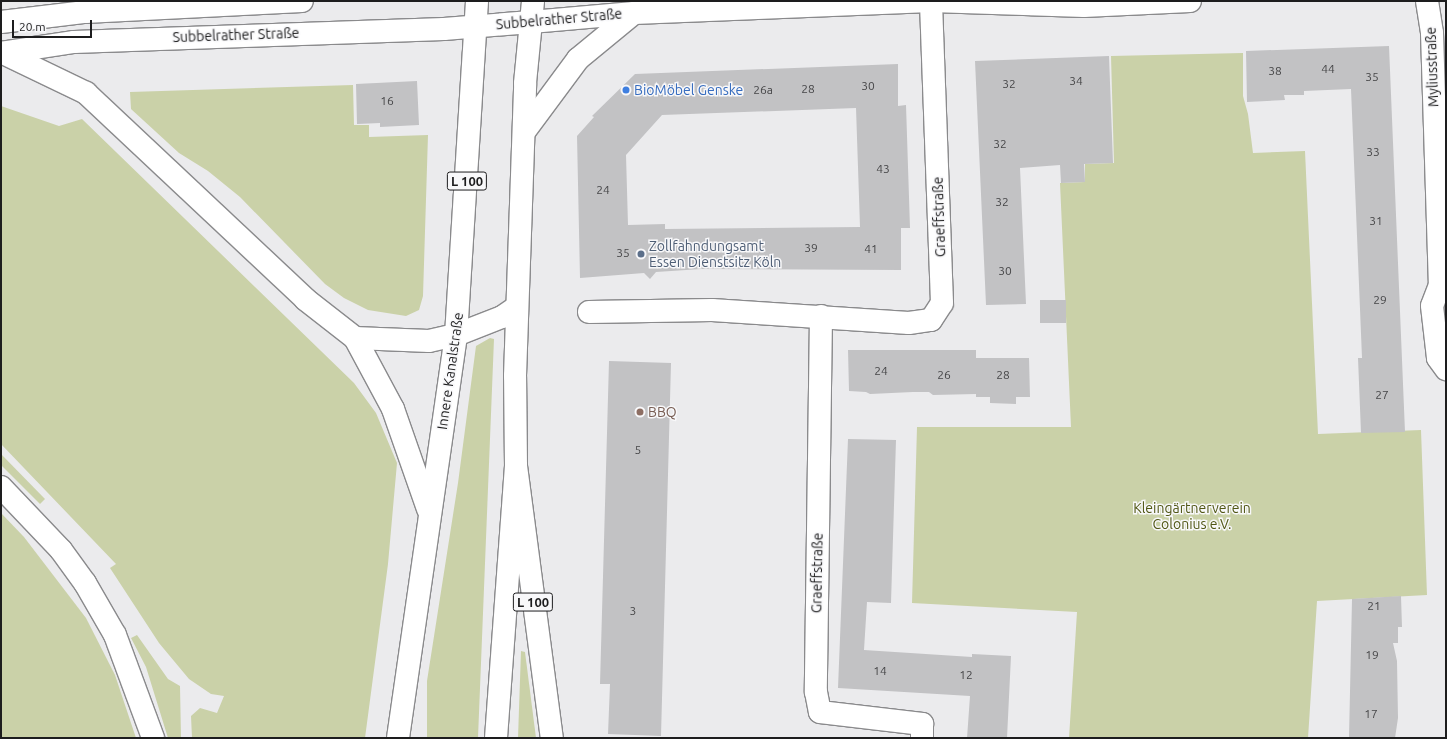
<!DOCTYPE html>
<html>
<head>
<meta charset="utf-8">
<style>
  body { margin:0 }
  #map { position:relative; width:1447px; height:739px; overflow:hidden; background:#ebebed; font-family:Ubuntu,sans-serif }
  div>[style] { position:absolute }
  .green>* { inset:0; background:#cad1a8 }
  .building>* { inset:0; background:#c2c2c4; transform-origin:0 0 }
  .roads { filter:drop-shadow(1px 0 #8a8a8c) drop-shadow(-1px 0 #8a8a8c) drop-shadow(0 1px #8a8a8c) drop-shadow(0 -1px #8a8a8c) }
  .street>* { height:22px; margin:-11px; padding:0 11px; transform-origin:11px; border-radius:11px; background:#fff }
  .secondary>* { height:22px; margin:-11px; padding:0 11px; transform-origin:11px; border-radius:11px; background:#fff }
  .primary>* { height:22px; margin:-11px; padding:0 11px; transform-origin:11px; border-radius:11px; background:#fff }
  .highway>* { height:22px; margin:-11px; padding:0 11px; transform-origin:11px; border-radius:11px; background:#fff }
  .dots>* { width:11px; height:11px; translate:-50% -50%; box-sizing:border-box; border:2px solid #f8f8fa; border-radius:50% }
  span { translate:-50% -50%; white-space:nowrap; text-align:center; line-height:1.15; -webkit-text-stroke:3px #f8f8fa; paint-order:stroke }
  .number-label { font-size:12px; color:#464648 }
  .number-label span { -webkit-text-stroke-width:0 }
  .shield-label span { padding:1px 3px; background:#f8f8fa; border:1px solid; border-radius:3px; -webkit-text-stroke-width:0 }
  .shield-label { font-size:13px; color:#1d1d1e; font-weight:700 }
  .street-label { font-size:14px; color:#1d1d1e }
  .shop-label { font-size:14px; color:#366cbe }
  .left { translate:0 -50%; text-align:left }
  .service-label { font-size:14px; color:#4e5e75 }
  .education-label { font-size:14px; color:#785e54 }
  .park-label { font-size:14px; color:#515715 }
  .frame { position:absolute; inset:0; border:2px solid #1d1d1e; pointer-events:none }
  .scale { position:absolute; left:12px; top:20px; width:80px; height:18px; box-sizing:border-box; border:2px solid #1d1d1e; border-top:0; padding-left:5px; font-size:12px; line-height:14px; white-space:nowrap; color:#1d1d1e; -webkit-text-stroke:3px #f8f8fa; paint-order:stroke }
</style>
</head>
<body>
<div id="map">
  <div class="green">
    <div style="clip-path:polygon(1243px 53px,1243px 96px,1248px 114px,1253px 153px,1305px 151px,1318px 434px,1421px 430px,1427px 595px,1317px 601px,1308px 738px,1069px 738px,1077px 612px,912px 603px,917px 427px,1071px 427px,1060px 183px,1085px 182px,1085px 164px,1114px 163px,1111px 56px)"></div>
    <div style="clip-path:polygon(353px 85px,354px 125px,369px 125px,369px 137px,428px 135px,423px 296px,419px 310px,406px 316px,368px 310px,344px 298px,325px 284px,240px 197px,208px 171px,179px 153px,131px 109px,130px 92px)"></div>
    <div style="clip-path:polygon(1px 106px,59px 126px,82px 119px,354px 383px,376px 413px,397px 463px,388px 564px,365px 738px,192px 738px,191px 716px,200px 708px,217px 713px,224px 696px,211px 694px,189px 679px,159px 643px,110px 568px,116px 564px,1px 444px)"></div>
    <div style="clip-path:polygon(490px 338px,494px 339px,478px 738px,427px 738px,427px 681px,458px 483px,476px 346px)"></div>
    <div style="clip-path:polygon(1px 454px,45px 499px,40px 504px,1px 465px)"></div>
    <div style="clip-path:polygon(1px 513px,24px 537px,86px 618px,115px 675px,136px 738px,1px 738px)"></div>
    <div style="clip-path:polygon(137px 635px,168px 679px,180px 686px,181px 738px,168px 738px,146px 667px,131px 638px)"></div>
    <div style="clip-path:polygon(521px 651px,525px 652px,536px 738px,518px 738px)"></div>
  </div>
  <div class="building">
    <div style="clip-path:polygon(1389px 46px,1405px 432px,1361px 433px,1358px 358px,1362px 358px,1351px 89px,1304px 91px,1304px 95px,1284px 95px,1285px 100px,1247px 102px,1246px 51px)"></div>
    <div style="clip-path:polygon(1109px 56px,1113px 163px,1084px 164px,1085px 182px,1061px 183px,1060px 165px,1020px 168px,1026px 304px,986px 305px,975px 61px)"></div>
    <div style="clip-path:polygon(evenodd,898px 64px,898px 106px,906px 105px,910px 228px,901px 228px,901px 270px,701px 269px,656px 272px,650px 279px,644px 273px,580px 278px,577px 136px,594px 117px,592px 116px,635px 74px,898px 64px,856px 108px,860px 227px,665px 229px,665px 224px,628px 225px,626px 155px,662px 115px,856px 108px)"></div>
    <div style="clip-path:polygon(417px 81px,419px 125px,380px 127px,380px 123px,357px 124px,356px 84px)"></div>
    <div style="left:1040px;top:300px;width:26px;height:23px"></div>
    <div style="clip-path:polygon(848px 350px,976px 350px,976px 358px,1029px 358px,1030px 397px,1016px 397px,1016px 404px,990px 403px,990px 397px,976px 397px,976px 394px,933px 395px,929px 392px,913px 392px,870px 394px,866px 392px,849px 391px)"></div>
    <div style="clip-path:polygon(609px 361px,671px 363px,661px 736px,608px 734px,610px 684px,600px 684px)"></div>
    <div style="clip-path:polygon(848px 439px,896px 440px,891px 603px,867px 602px,864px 650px,972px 657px,972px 654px,1011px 656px,1007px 738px,967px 738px,970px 696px,838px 688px)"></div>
    <div style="clip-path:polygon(1401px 596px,1402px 627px,1398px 627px,1398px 643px,1393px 643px,1397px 661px,1398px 718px,1395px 738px,1349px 738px,1352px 599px)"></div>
  </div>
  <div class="roads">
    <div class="street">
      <div style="left:1427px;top:1px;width:32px;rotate:81deg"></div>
      <div style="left:1432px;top:33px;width:252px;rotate:88.2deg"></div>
      <div style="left:1440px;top:285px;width:22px;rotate:111deg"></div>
      <div style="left:1432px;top:306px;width:52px;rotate:83.4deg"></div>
      <div style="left:1438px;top:358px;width:14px;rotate:54deg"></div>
      <div style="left:589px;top:312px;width:123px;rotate:-0.9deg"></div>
      <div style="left:712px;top:310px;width:197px;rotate:3.8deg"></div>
      <div style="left:909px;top:323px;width:22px;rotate:-8deg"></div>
      <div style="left:931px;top:320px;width:20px;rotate:-57deg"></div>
      <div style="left:942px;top:303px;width:302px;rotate:-92.1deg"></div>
      <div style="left:821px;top:316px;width:376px;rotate:90.8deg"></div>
      <div style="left:816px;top:692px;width:20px;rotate:79deg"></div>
      <div style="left:820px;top:712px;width:103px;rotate:6.7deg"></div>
      <div style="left:922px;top:724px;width:14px;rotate:90deg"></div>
    </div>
    <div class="secondary">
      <div style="left:531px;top:22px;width:103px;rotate:-5deg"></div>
      <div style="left:634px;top:13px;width:297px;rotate:-2.3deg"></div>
      <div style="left:931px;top:1px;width:153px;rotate:1.9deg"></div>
      <div style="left:1084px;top:6px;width:106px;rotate:-2.7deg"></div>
      <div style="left:524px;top:132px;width:91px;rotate:-53.5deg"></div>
      <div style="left:578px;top:59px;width:72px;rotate:-39.4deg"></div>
    </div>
    <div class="primary">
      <div style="left:1px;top:22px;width:85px;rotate:-6.8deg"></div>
      <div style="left:85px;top:12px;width:217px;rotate:-2.9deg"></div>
      <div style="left:1px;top:53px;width:74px;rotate:-8.6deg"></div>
      <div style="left:74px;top:42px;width:370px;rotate:-2deg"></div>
      <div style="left:444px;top:29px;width:87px;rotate:-4.6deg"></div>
      <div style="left:3px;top:53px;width:92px;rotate:25.7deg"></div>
      <div style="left:86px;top:93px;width:301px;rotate:43.2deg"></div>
      <div style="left:305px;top:299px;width:63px;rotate:38deg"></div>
      <div style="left:355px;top:338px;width:81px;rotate:61.8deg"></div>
      <div style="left:393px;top:409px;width:106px;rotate:70.7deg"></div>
      <div style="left:355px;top:338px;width:74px;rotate:2.3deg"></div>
      <div style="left:429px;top:341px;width:28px;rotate:-13deg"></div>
      <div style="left:456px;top:335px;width:49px;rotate:-21.4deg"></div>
      <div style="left:502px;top:317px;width:18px;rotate:-34deg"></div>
      <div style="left:398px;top:738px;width:407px;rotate:-81.8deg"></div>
      <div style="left:456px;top:335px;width:335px;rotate:-86.4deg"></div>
      <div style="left:496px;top:738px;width:273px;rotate:-85.8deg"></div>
      <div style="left:516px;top:466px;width:90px;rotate:-90.6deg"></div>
      <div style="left:515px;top:376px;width:293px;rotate:-88deg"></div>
      <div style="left:525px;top:83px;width:82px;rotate:-84.4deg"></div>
    </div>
    <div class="highway">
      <div style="left:516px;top:466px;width:274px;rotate:82.5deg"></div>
      <div style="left:1px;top:487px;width:87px;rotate:46.4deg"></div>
      <div style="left:61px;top:550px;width:41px;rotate:54deg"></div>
      <div style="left:85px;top:583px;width:60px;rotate:60deg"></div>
      <div style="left:115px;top:635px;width:110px;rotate:69.7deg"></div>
    </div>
  </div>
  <div class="dots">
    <div style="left:626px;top:90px;background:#3f7fe0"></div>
    <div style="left:641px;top:254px;background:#5c6f8a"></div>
    <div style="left:640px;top:412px;background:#8d6e63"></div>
  </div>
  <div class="number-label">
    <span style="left:1328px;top:69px">44</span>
    <span style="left:1275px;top:71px">38</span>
    <span style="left:1372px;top:77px">35</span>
    <span style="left:1076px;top:81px">34</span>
    <span style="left:1009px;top:84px">32</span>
    <span style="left:868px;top:86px">30</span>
    <span style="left:808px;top:89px">28</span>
    <span style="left:763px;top:90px">26a</span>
    <span style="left:387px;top:101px">16</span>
    <span style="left:1000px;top:144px">32</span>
    <span style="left:1373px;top:152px">33</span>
    <span style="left:883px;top:169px">43</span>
    <span style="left:603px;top:190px">24</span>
    <span style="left:1002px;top:202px">32</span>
    <span style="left:1376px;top:221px">31</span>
    <span style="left:811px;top:248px">39</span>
    <span style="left:871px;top:249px">41</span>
    <span style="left:623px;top:253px">35</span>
    <span style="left:1005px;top:271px">30</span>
    <span style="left:1380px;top:300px">29</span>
    <span style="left:881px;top:371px">24</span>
    <span style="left:944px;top:375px">26</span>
    <span style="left:1003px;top:375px">28</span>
    <span style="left:1382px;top:395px">27</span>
    <span style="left:638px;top:450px">5</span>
    <span style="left:1374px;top:606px">21</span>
    <span style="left:633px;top:611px">3</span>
    <span style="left:1372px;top:655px">19</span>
    <span style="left:880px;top:671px">14</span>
    <span style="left:966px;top:675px">12</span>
    <span style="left:1371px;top:714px">17</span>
  </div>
  <div class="shield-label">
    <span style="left:467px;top:181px">L 100</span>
    <span style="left:533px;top:602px">L 100</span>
  </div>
  <div class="street-label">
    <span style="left:559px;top:19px;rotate:-5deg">Subbelrather Straße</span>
    <span style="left:236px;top:35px;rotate:-2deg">Subbelrather Straße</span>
    <span style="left:1432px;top:67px;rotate:-92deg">Myliusstraße</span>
    <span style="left:939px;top:217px;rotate:-92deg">Graeffstraße</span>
    <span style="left:450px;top:371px;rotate:-82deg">Innere Kanalstraße</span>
    <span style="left:817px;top:573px;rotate:-89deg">Graeffstraße</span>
  </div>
  <div class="shop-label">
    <span class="left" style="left:634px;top:90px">BioMöbel Genske</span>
  </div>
  <div class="service-label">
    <span class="left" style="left:649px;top:254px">Zollfahndungsamt<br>Essen Dienstsitz Köln</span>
  </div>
  <div class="education-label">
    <span class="left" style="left:648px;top:412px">BBQ</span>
  </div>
  <div class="park-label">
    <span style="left:1192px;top:516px">Kleingärtnerverein<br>Colonius e.V.</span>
  </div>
  <div class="frame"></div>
  <div class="scale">20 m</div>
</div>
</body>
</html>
